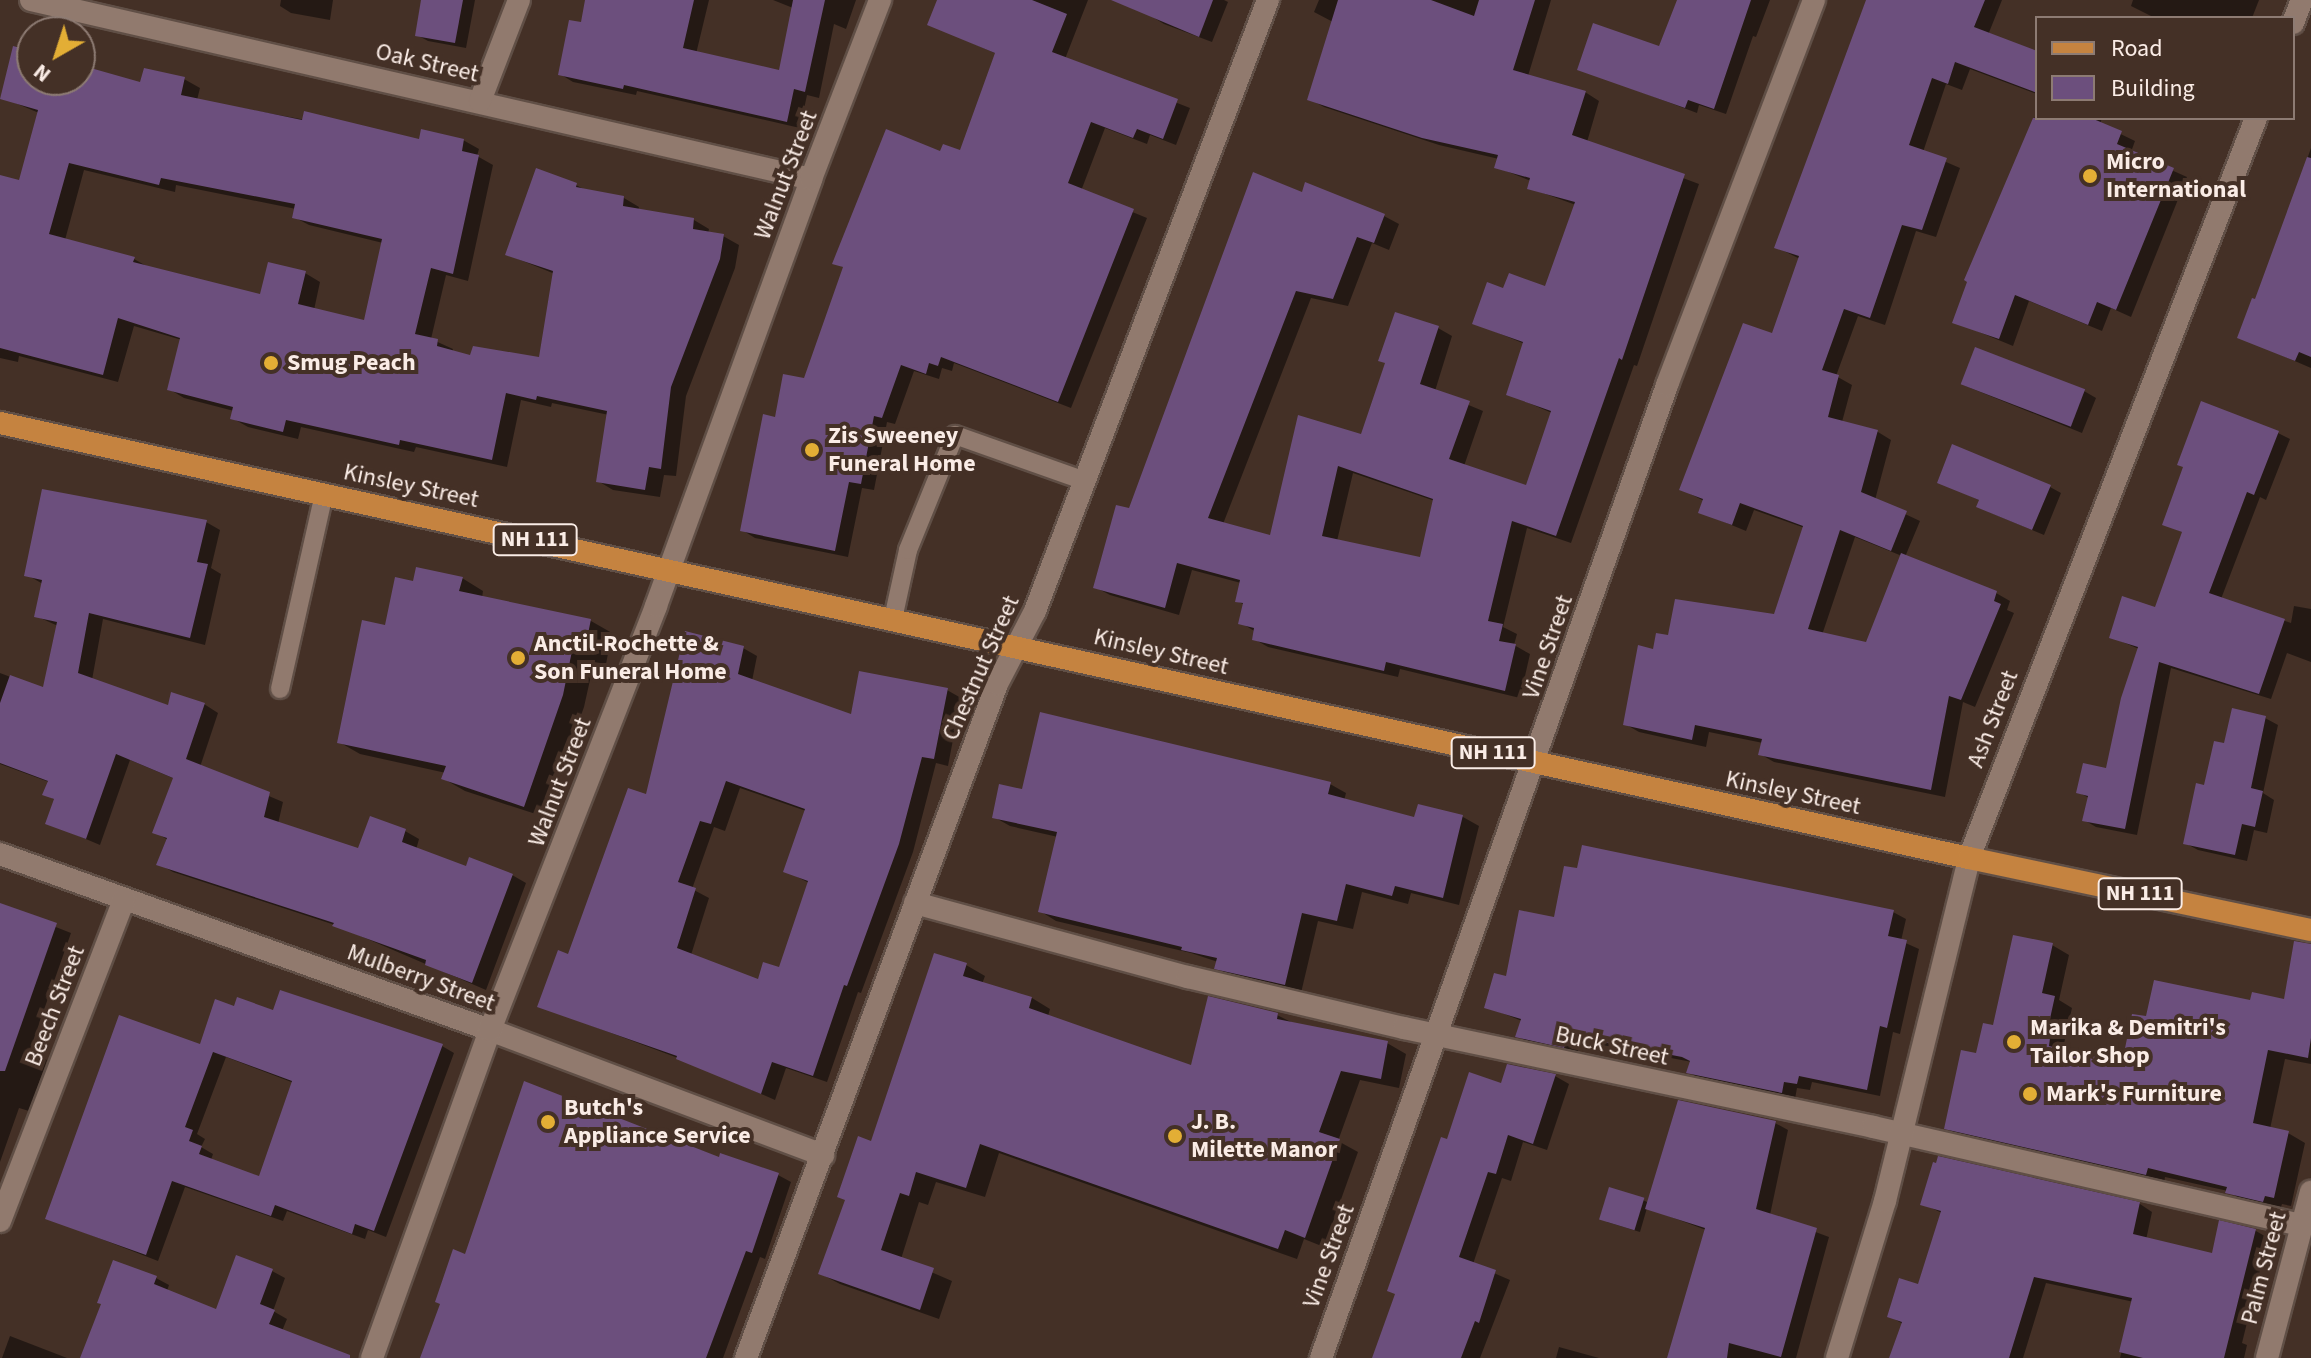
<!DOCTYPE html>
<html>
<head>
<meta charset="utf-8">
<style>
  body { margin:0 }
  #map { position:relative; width:2311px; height:1358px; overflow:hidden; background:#443026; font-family:"Source Sans 3",sans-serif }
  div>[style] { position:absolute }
  .shadow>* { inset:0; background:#0007 }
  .building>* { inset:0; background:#6c4f7d; transform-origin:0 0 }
  .roads { filter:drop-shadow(2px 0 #604f46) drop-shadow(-2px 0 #604f46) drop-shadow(0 2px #604f46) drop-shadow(0 -2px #604f46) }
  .service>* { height:18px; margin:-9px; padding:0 9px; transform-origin:9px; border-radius:9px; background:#917a6e }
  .minor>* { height:22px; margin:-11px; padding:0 11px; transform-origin:11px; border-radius:11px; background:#917a6e }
  .tertiary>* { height:22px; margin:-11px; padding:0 11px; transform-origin:11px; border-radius:11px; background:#917a6e }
  .primary>* { height:22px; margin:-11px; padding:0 11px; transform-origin:11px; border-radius:11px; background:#c58340 }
  .dots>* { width:22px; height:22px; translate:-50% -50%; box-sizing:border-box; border:4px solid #443026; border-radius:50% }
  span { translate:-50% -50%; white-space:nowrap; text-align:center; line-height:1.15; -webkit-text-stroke:8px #443026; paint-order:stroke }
  .shield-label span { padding:2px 6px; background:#443026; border:2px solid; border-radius:6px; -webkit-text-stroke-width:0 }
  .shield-label { font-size:22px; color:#faece6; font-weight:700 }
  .street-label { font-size:24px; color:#faece6 }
  .poi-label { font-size:24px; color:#faece6; font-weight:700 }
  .left { translate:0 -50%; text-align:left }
  .legend { position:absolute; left:2035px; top:16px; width:260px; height:104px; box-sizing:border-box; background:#443026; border:2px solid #8d7b73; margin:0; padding:10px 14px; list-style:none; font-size:24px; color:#faece6 }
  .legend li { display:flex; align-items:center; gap:16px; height:40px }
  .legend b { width:40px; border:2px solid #8d7b73 }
  .north { position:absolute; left:16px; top:16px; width:80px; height:80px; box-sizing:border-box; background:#443026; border:2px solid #8d7b73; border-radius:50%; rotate:219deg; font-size:22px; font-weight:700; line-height:32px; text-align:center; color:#faece6 }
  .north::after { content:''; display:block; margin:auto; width:28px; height:36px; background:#e3ae35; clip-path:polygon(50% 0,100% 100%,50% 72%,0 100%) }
</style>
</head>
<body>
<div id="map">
  <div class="shadow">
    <div style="clip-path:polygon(281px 0,333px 0,330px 20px,291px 13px,280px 6px)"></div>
    <div style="clip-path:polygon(423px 0,475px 0,466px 48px,428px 41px,417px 35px)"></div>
    <div style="clip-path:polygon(587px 0,709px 0,696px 54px,780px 72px,793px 8px,773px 0,856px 0,846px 29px,834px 24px,819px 98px,807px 95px,800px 128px,637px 91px,636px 95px,573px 82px,560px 74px,582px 24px)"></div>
    <div style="clip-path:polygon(939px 0,1088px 0,1065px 59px,1190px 108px,1176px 145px,1150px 135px,1147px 144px,1105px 128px,1081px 191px,1147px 218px,1071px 408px,954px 363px,952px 371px,942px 368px,939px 379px,914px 371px,895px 424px,887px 422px,874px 490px,862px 488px,848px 557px,755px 538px,742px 530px,776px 419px,806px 381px,845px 268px,835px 263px,941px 153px,961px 153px,997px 54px,929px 24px)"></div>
    <div style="clip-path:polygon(1139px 0,1224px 0,1228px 2px,1212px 42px,1164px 24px,1151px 16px)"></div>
    <div style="clip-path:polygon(evenodd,1319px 0,1551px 0,1528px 76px,1585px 92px,1599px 101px,1587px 142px,1699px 184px,1637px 366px,1634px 365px,1571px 543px,1527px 528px,1503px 627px,1517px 634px,1514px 645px,1530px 654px,1520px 698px,1400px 669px,1398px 677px,1268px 647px,1254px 639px,1256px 632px,1241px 623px,1245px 605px,1237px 601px,1241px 583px,1192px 570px,1179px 615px,1110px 595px,1095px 587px,1131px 511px,1303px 194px,1384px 216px,1399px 224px,1389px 250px,1372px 243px,1348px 306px,1311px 298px,1223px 524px,1272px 538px,1362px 436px,1438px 328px,1452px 336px,1435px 391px,1483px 411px,1464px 466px,1527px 488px,1552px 413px,1508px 394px,1525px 344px,1474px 323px,1504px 291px,1547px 288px,1576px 205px,1529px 188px,1531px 181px,1496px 167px,1499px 159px,1439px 145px,1324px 107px,1309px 99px,1333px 22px,1314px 12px,1319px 0,1353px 473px,1435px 501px,1421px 560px,1337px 541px,1353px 473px)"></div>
    <div style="clip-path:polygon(1679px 0,1770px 0,1756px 37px,1753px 36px,1726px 114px,1699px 105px,1697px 113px,1580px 69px,1660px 49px)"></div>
    <div style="clip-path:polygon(evenodd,1867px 0,2002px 0,1988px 35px,2037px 53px,2037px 94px,1970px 69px,1962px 90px,1946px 84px,1923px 152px,1960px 168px,1936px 237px,1916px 231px,1885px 325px,1858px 316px,1836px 376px,1852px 385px,1842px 422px,1878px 432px,1891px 440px,1875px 500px,1920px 521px,1905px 557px,1996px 593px,2010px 601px,2007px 610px,2014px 613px,1975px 707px,1963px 702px,1945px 797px,1774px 762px,1760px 754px,1763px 743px,1709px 732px,1706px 747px,1639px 732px,1625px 724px,1655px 651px,1775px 616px,1805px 528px,1754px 510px,1746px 531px,1700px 512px,1704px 501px,1681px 489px,1773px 336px,1800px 259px,1776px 247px,1867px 0,1855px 537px,1902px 556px,1867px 645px,1822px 635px,1855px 537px)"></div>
    <div style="clip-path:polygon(2133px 0,2259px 0,2252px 18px,2155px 18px,2131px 6px)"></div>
    <div style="clip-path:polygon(evenodd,32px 53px,32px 80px,80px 80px,80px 67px,142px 84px,184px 79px,200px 88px,197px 100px,420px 141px,463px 140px,479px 149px,477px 156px,493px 165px,468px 281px,446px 275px,431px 339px,453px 349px,452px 352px,471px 358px,540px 359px,555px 274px,508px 255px,576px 185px,589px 192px,624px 198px,639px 207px,638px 211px,694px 220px,709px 229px,708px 234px,723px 236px,739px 245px,735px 268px,686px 396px,676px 476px,664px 475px,660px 497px,613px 490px,598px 481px,609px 415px,552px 403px,551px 407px,521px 400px,507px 467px,416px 447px,414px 452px,301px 427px,298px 439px,248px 427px,232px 418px,234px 411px,184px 398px,169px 389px,182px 340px,134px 326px,118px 382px,19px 356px,18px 362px,0 358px,0 177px,20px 182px,39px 113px,1px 97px,32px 53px,84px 170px,175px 192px,176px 185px,296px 209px,294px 217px,309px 225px,383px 243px,365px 322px,314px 310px,320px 282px,305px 273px,262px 296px,150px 268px,134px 259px,65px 240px,84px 170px)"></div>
    <div style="clip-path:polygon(2037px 112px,2037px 118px,2102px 118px,2100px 124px,2135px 141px,2131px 152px,2187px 177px,2131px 317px,2111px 308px,2102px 331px,2029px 301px,2013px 346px,1955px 322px,1969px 281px,1966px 280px)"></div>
    <div style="clip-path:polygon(2311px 148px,2311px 368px,2239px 337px,2257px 302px)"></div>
    <div style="clip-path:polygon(1963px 385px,2084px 391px,2096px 398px,2082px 433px)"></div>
    <div style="clip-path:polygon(2278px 433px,2290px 439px,2266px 500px,2260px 497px,2221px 599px,2291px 623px,2294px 606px,2311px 609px,2311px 662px,2287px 653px,2271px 699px,2171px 668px,2137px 835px,2096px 827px,2084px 820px,2089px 798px,2078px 792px,2107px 771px,2139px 649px,2111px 637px,2156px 609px,2184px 533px,2164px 524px)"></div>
    <div style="clip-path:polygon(1939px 482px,2050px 487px,2061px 493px,2044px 535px,1989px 512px,1981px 501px)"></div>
    <div style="clip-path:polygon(206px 522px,220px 530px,211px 568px,221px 574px,205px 645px,103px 619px,92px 680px,169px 707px,204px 704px,218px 713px,200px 767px,283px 802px,278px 824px,359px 850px,405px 831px,419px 839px,416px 850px,467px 868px,512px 875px,526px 883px,486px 990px,335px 925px,173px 872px,159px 864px,168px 840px,155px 832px,175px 779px,130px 760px,100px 845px,48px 823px,55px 800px,45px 794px,49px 782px,0 764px,0 673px,45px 690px,58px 626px,36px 616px,43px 584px,27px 575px)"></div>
    <div style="clip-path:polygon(462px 578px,483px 591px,482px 598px,591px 621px,612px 633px,606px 664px,594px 662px,584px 707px,545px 817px,465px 791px,444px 779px,446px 773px,360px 754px,339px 742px,387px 628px,415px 583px)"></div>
    <div style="clip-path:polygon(evenodd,743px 648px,757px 656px,752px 681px,853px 717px,947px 690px,961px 698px,948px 766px,936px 763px,913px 852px,861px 993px,858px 992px,827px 1082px,786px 1068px,775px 1100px,678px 1058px,539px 1006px,569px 957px,648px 796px,743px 648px,740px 788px,806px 811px,786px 871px,809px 883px,780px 970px,759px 981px,691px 955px,709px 898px,692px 889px,714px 827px,725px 831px,740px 788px)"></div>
    <div style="clip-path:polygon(2265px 718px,2278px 725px,2263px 793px,2274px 800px,2267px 833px,2254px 830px,2247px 861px,2198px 850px,2185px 843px,2226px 746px)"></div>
    <div style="clip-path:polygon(1330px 784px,1346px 793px,1344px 801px,1416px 819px,1419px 806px,1463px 817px,1479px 826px,1459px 905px,1411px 893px,1408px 904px,1362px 892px,1353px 929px,1318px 921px,1301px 993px,1232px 977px,1217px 968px,1218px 962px,1191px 953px,1056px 921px,1040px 911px,1058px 837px,1010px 826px,994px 817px,1024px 792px)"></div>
    <div style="clip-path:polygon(0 905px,71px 933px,33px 1041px,43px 1047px,40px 1056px,47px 1060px,29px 1111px,19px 1108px,0 1162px)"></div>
    <div style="clip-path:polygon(1893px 912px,1906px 919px,1901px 941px,1919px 949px,1900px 1034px,1893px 1032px,1880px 1096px,1812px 1082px,1810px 1090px,1797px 1088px,1795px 1099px,1701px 1080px,1689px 1072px,1692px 1062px,1581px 1041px,1577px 1054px,1530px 1044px,1518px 1036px,1522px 1021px,1487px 1007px,1556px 920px)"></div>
    <div style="clip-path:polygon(2052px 945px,2069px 955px,2059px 1000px,2072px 1008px,2063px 1048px,2066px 1052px,2123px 1065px,2147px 1019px,2252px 1003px,2311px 1005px,2311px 1064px,2285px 1059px,2270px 1129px,2288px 1133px,2305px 1143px,2291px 1206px,2282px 1204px,2280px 1210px,2245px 1202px,2228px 1191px,2165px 1177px,2164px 1183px,1963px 1138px,1946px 1128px,1978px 1055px)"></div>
    <div style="clip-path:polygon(966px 965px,985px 976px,982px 984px,1032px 998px,1050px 1009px,1048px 1016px,1192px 1067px,1277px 1015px,1295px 1024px,1387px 1043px,1406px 1054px,1399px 1088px,1360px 1080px,1338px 1141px,1358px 1152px,1324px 1247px,1304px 1239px,1297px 1259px,999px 1153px,985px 1197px,936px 1182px,928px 1205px,919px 1202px,901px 1259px,952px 1281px,939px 1319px,840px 1284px,821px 1274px,872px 1143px)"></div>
    <div style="clip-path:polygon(evenodd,235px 1008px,442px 1046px,454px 1053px,386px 1237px,368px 1230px,365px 1239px,287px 1211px,283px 1221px,185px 1187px,158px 1261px,47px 1218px,235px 1008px,226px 1057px,294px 1083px,261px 1178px,211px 1160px,213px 1154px,201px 1147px,205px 1139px,197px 1134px,226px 1057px)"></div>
    <div style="clip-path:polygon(1555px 1076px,1569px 1084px,1547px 1150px,1523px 1142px,1511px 1181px,1502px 1178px,1473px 1264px,1510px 1280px,1480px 1358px,1374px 1358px,1448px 1142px,1502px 1085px)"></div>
    <div style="clip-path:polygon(1775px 1123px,1788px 1130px,1770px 1215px,1829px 1237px,1796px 1358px,1669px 1358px,1706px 1230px,1647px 1208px,1640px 1232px,1607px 1222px,1643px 1200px,1649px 1203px)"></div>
    <div style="clip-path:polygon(720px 1159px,778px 1175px,791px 1182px,765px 1259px,760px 1257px,723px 1358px,423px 1358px,466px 1256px)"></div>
    <div style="clip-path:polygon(1939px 1159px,2140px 1204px,2152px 1212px,2146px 1240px,2213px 1256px,2221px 1223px,2256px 1231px,2268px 1238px,2242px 1343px,2247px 1345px,2244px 1358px,2120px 1358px,2134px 1302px,2046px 1283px,2023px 1358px,1891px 1358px,1903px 1324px,1889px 1316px,1920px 1286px,1942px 1213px,1923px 1204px)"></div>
    <div style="clip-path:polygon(272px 1271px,285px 1278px,273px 1311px,287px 1319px,282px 1331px,331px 1358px,82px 1358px,156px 1278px,169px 1285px,167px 1291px,218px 1311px)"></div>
    <div style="clip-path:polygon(10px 1336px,67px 1358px,2px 1358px)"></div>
    <div style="clip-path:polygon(1559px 1347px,1599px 1358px,1556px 1358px)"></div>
  </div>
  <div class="building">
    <div style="clip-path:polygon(421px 0,463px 0,455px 43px,415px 36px)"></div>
    <div style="clip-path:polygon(585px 0,694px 0,683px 48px,779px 70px,793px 0,825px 0,805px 92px,794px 89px,787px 122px,624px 85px,623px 89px,558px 75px,569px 20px,581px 22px)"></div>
    <div style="clip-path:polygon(937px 0,1032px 0,1067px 14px,1052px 52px,1178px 99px,1163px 139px,1137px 129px,1133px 138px,1091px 122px,1068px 183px,1134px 209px,1058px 402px,941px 357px,938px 366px,929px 363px,926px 374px,901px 365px,882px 418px,874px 416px,861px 484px,849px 482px,835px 551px,740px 531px,763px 414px,775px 417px,783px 374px,804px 378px,843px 267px,832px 264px,886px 129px,940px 151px,943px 144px,960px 150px,995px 53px,927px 25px)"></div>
    <div style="clip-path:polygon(1111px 0,1213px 0,1199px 37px)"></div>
    <div style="clip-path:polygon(evenodd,1338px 0,1431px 0,1474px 16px,1479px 0,1535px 0,1513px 70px,1586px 91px,1572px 135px,1685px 174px,1622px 360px,1619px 358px,1556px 536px,1512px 521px,1488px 621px,1503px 624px,1499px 641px,1516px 644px,1505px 691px,1386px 662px,1384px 671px,1252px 640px,1254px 628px,1238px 624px,1243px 603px,1235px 602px,1240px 580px,1177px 563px,1165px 608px,1093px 588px,1116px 505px,1129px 508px,1253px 172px,1302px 192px,1305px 182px,1385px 214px,1374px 243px,1357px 237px,1333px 299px,1296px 291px,1208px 518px,1270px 535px,1298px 415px,1361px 434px,1385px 363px,1378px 361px,1395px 312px,1439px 326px,1420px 384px,1470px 401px,1449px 459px,1526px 485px,1551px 411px,1506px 395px,1523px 342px,1472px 324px,1487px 282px,1503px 288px,1509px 273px,1545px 286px,1575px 202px,1527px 189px,1530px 178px,1494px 168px,1498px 155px,1422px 138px,1307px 100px,1338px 0,1338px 466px,1433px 499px,1420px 557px,1322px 536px,1338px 466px)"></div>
    <div style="clip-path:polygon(1677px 0,1751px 0,1714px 109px,1688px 100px,1685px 108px,1577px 70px,1593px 23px,1659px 46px)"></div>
    <div style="clip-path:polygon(1866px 0,1985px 0,1974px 27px,2037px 51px,2037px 93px,1955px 62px,1948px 84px,1932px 78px,1909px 145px,1947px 158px,1922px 230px,1902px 225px,1870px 318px,1844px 309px,1822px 370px,1839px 375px,1828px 417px,1878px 430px,1861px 492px,1907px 511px,1891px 551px,1840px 530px,1808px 629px,1866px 642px,1901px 553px,1997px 591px,1994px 601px,2001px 604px,1961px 700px,1949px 696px,1931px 790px,1758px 755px,1762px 739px,1695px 725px,1692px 740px,1623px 725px,1638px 645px,1653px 649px,1656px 633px,1668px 635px,1675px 599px,1774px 614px,1803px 526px,1740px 503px,1732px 525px,1698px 513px,1703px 499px,1679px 490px,1743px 323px,1772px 333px,1799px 256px,1774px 248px)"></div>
    <div style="clip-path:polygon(evenodd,13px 46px,32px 51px,32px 80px,80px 80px,80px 65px,140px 82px,144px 68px,185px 77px,181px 95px,302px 120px,304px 111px,419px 139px,421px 129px,464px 139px,462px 151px,479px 155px,453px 274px,431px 268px,415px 334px,438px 339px,437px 346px,470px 355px,473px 346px,539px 357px,553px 271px,505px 255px,536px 168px,577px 183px,576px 187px,624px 196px,623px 206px,694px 218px,693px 229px,724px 234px,720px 259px,671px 387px,661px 469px,649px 467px,645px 490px,596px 482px,607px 411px,537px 396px,536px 400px,506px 393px,492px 460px,400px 440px,399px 445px,286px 420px,283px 432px,230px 419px,233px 407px,167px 390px,180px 338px,118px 318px,103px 375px,0 348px,0 175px,19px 180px,38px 110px,0 99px,13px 46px,69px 163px,159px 185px,161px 178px,295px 204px,292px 218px,382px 239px,364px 320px,298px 304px,306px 271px,268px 262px,260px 294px,133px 262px,135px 257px,49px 234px,69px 163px)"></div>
    <div style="clip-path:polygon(2033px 118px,2091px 118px,2122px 131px,2117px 144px,2174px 168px,2116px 310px,2097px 302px,2088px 325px,2015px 295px,1999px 339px,1952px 323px,1967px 282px,1964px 280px)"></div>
    <div style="clip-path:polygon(2307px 157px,2311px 158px,2311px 357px,2299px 352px,2295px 361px,2237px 338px,2252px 298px,2255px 299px)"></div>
    <div style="left:1975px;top:347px;width:118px;height:40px;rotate:21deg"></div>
    <div style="clip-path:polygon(2201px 401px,2279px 431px,2254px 495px,2247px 492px,2209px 593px,2285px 619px,2259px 694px,2159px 662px,2125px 829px,2082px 821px,2088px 796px,2076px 793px,2083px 763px,2106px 768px,2121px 698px,2138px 647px,2109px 638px,2122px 596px,2155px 607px,2182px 532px,2162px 525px,2183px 467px,2177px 465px)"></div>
    <div style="clip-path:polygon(1952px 444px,2051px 485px,2032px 530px,1976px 507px,1979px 500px,1937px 483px)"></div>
    <div style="clip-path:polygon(42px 489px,207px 520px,197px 562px,208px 564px,190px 638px,89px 613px,78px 673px,168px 705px,171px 692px,205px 703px,186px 759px,270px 792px,264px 817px,358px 848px,370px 816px,406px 829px,402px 842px,466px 866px,469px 857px,513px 874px,472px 983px,425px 965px,426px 960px,332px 926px,334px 923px,156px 865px,167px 838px,152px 833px,173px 778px,116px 754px,86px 839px,45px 824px,54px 799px,42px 795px,48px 781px,0 763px,0 703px,10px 675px,43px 687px,57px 622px,34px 617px,42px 580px,24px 576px)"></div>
    <div style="clip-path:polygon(416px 567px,463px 577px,459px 591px,591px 619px,584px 654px,572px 651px,563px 695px,524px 807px,441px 779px,446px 766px,337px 743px,362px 620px,385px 625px,395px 577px,413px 581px)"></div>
    <div style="clip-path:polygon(evenodd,685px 631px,744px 646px,738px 674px,851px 714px,859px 671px,948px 688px,934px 759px,922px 757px,899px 844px,847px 986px,844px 985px,813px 1076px,772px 1062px,761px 1094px,676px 1059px,677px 1056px,537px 1007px,558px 950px,568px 954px,628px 788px,646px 794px,685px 631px,726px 781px,805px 809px,783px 872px,808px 881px,779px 967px,763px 962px,758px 979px,677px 948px,696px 888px,678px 882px,700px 821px,711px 824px,726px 781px)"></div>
    <div style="clip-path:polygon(2232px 708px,2266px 716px,2251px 788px,2263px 791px,2255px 827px,2242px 824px,2235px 855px,2183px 844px,2196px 783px,2204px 785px,2214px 741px,2224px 743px)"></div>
    <div style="clip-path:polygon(1040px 712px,1331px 782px,1328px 794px,1414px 817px,1418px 804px,1463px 815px,1443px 898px,1395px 886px,1392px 896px,1346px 884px,1337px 921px,1302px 913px,1285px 985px,1214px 969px,1217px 958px,1181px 950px,1182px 947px,1038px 912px,1057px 832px,992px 818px,999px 784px,1022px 789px)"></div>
    <div style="clip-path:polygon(1582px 845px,1894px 910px,1888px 936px,1907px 940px,1887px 1028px,1880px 1026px,1867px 1090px,1799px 1076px,1797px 1084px,1784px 1082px,1782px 1093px,1686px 1073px,1690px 1061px,1682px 1057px,1568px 1035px,1564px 1048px,1515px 1037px,1521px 1019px,1484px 1008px,1494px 973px,1506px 976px,1519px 910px,1554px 917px,1564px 866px,1577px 868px)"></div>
    <div style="clip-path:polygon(0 903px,57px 923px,5px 1071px,0 1071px)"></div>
    <div style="clip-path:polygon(2013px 935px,2053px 943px,2042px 993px,2055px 996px,2046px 1037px,2050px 1038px,2049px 1046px,2122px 1063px,2132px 1014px,2146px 1016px,2154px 980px,2250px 1000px,2252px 992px,2284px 999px,2294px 941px,2311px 944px,2311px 1038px,2308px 1058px,2268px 1050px,2253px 1123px,2289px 1131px,2274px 1198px,2265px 1196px,2263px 1202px,2225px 1193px,2227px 1187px,2148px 1168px,2146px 1175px,1944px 1129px,1961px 1050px,1976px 1053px,1983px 1023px,1993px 1025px)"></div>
    <div style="clip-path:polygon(934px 953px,967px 963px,963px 976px,1032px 997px,1029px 1008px,1191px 1065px,1208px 996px,1278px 1013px,1277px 1019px,1388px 1041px,1381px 1079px,1341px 1071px,1319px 1132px,1340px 1139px,1305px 1238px,1285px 1230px,1278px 1249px,980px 1144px,966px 1188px,916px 1172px,909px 1196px,900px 1193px,881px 1250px,934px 1268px,920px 1310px,818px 1274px,845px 1200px,837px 1197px,858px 1136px,871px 1141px)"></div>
    <div style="clip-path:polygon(evenodd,280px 990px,443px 1044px,374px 1231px,355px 1224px,352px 1234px,275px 1205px,271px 1216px,172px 1181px,146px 1255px,45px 1219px,119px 1015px,200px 1044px,215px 999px,234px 1006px,237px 997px,273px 1010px,280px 990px,213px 1052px,292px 1081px,259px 1176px,199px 1154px,202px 1146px,189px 1141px,193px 1130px,185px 1127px,213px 1052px)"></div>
    <div style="clip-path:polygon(1507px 1064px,1556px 1074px,1533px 1144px,1508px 1135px,1496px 1174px,1488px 1172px,1459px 1257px,1496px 1270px,1479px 1323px,1475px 1321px,1461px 1358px,1372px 1358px,1395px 1294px,1387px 1291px,1441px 1137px,1447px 1139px,1469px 1072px,1501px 1083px)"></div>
    <div style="clip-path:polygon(524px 1081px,719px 1157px,720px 1153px,779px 1173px,752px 1253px,746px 1251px,706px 1358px,420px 1358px,440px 1304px,435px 1302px,453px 1249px,465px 1254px)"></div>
    <div style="clip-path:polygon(1678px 1100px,1776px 1121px,1756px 1209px,1817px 1228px,1781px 1357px,1729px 1343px,1727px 1358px,1667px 1358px,1705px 1228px,1645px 1209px)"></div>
    <div style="clip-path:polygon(1938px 1156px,2140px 1202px,2133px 1234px,2212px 1253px,2219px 1220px,2256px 1229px,2224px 1358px,2143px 1358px,2119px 1352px,2132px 1298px,2034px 1277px,2009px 1358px,1889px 1358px,1902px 1322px,1887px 1317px,1899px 1278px,1918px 1284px,1941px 1211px,1920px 1205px,1933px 1162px,1936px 1163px)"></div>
    <div style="left:1609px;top:1187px;width:37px;height:34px;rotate:17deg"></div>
    <div style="clip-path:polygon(236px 1255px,273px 1269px,260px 1304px,275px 1310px,269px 1324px,350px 1355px,350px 1358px,80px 1358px,101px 1304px,97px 1303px,113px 1260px,157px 1276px,154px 1284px,216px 1309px)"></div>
  </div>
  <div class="roads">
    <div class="service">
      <div style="left:893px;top:619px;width:71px;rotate:-77.7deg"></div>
      <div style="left:908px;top:550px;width:124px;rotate:-67.8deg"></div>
      <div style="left:955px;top:435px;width:138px;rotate:19.5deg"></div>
      <div style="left:280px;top:689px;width:200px;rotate:-77.3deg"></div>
    </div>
    <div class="minor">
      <div style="left:31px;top:0;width:800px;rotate:12.92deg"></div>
      <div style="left:2293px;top:23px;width:25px;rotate:-69deg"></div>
      <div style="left:480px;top:101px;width:108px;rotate:-68.9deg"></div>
      <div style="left:0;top:854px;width:521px;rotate:19.76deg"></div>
      <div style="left:490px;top:1030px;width:356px;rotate:20.6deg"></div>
      <div style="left:915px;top:903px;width:283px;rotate:15.2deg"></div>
      <div style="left:1188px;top:977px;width:222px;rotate:13.3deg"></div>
      <div style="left:1404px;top:1028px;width:479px;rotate:11.9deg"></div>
      <div style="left:1873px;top:1127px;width:440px;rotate:12.9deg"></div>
      <div style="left:0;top:1221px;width:345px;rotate:-68.9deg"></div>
      <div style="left:372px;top:1358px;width:349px;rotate:-70.2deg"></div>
      <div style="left:490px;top:1030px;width:455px;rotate:-68.6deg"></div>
      <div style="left:656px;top:606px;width:454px;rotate:-70deg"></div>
      <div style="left:811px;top:179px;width:192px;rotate:-68.9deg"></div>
      <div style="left:746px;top:1358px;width:719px;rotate:-69.57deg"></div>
      <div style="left:997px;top:684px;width:82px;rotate:-62.5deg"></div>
      <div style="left:1035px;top:611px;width:654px;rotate:-69.13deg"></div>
      <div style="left:1321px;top:1358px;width:1033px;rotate:-70.42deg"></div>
      <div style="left:1667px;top:385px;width:412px;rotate:-69.1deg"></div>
      <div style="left:1837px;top:1358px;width:164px;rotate:-73deg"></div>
      <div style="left:1885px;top:1201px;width:353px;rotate:-76.2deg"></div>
      <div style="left:1969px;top:858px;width:794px;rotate:-68.8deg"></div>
    </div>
    <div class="tertiary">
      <div style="left:2267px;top:1358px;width:172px;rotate:-75.2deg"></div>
    </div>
    <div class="primary">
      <div style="left:0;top:423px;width:2016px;rotate:12.46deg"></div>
      <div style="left:1969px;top:858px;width:349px;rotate:11.9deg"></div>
    </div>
  </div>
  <div class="dots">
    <div style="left:2090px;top:176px;background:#e3ae35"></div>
    <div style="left:271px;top:363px;background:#e3ae35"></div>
    <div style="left:812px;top:450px;background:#e3ae35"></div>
    <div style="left:518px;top:658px;background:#e3ae35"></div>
    <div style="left:2014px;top:1042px;background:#e3ae35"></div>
    <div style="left:2030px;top:1094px;background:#e3ae35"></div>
    <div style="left:548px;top:1122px;background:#e3ae35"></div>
    <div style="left:1175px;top:1136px;background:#e3ae35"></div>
  </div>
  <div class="shield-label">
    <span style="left:535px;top:540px">NH 111</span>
    <span style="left:1493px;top:753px">NH 111</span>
    <span style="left:2140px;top:894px">NH 111</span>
  </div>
  <div class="street-label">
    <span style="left:427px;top:63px;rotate:13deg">Oak Street</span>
    <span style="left:786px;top:175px;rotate:-69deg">Walnut Street</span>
    <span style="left:411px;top:486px;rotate:12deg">Kinsley Street</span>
    <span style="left:1548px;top:647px;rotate:-71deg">Vine Street</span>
    <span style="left:1161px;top:652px;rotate:13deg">Kinsley Street</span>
    <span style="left:981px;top:668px;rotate:-66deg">Chestnut Street</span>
    <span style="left:1993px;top:719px;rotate:-69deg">Ash Street</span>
    <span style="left:560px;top:782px;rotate:-69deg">Walnut Street</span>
    <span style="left:1793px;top:793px;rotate:12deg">Kinsley Street</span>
    <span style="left:421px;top:978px;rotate:20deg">Mulberry Street</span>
    <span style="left:55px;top:1006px;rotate:-69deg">Beech Street</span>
    <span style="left:1612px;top:1046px;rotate:12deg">Buck Street</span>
    <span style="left:1329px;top:1256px;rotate:-70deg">Vine Street</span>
    <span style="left:2264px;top:1268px;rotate:-75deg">Palm Street</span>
  </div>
  <div class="poi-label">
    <span class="left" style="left:2106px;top:176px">Micro<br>International</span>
    <span class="left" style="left:287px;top:363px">Smug Peach</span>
    <span class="left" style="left:828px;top:450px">Zis Sweeney<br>Funeral Home</span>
    <span class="left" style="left:534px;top:658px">Anctil-Rochette &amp;<br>Son Funeral Home</span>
    <span class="left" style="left:2030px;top:1042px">Marika &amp; Demitri's<br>Tailor Shop</span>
    <span class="left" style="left:2046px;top:1094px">Mark's Furniture</span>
    <span class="left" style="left:564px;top:1122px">Butch's<br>Appliance Service</span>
    <span class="left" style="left:1191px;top:1136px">J. B.<br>Milette Manor</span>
  </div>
  <ul class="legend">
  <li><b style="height:10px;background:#c58340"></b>Road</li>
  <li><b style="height:22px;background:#6c4f7d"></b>Building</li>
  </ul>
  <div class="north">N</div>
</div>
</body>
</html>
